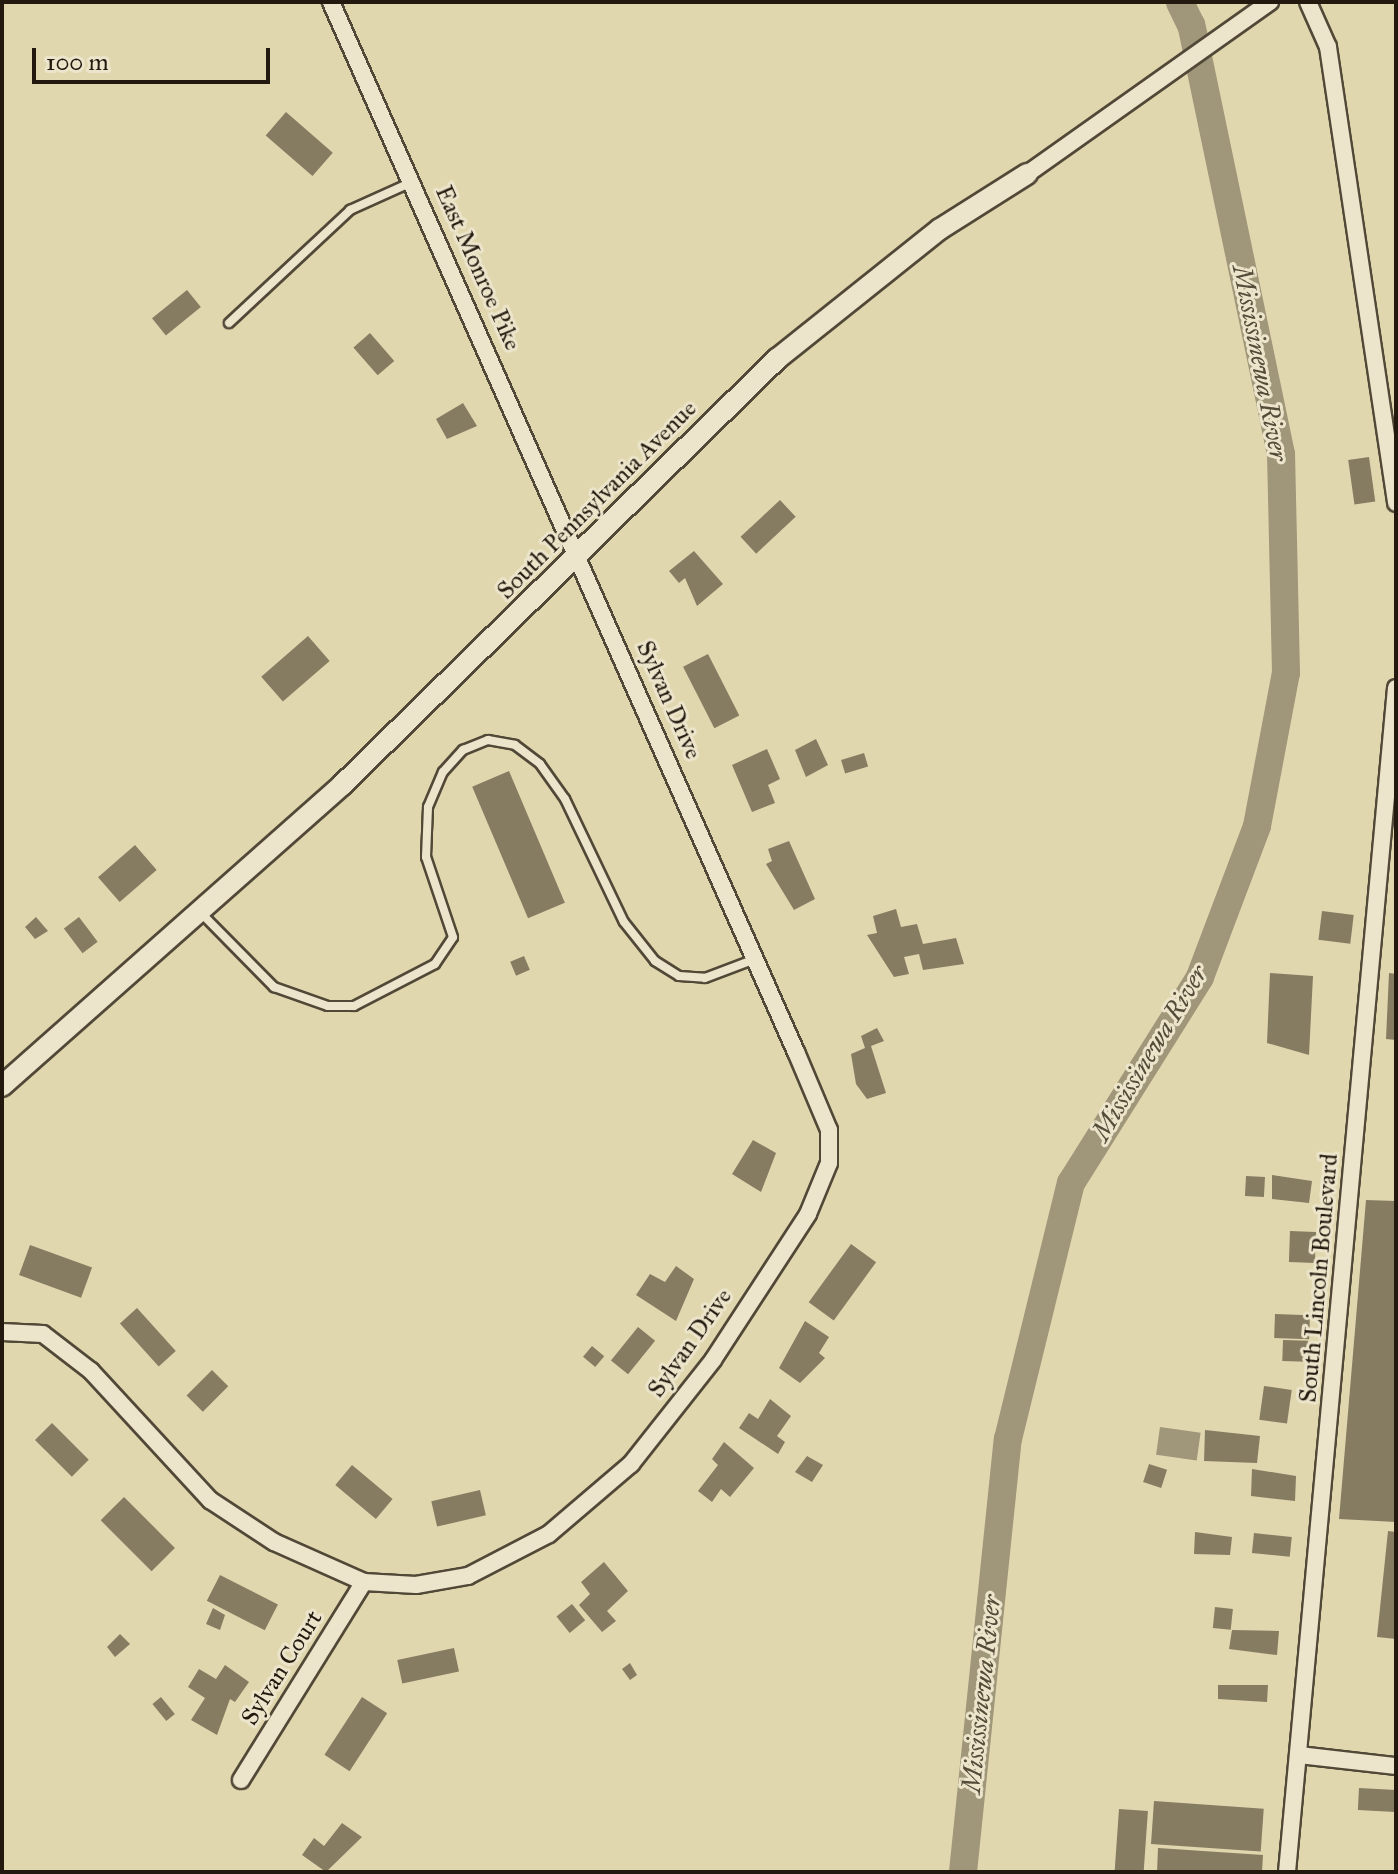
<!DOCTYPE html>
<html>
<head>
<meta charset="utf-8">
<style>
  body { margin:0 }
  #map { position:relative; width:1398px; height:1874px; overflow:hidden; background:#e1d7af; font-family:"IM FELL Great Primer",serif }
  div>[style] { position:absolute }
  .water>* { inset:0; background:#a09679; transform-origin:0 0 }
  .river>* { height:28px; margin:-14px; padding:0 14px; transform-origin:14px; border-radius:14px; background:#a09679 }
  .building>* { inset:0; background:#867c62; transform-origin:0 0 }
  .roads { filter:drop-shadow(2px 0 #524837) drop-shadow(-2px 0 #524837) drop-shadow(0 2px #524837) drop-shadow(0 -2px #524837) }
  .service>* { height:8px; margin:-4px; padding:0 4px; transform-origin:4px; border-radius:4px; background:#ece5cb }
  .minor>* { height:16px; margin:-8px; padding:0 8px; transform-origin:8px; border-radius:8px; background:#ece5cb }
  .tertiary>* { height:20px; margin:-10px; padding:0 10px; transform-origin:10px; border-radius:10px; background:#ece5cb }
  span { translate:-50% -50%; white-space:nowrap; text-align:center; line-height:1.15; -webkit-text-stroke:6px #ece5cb; paint-order:stroke }
  .street-label { font-size:24px; color:#23190f }
  .water-label { font-size:26px; color:#554b39; font-style:italic }
  .frame { position:absolute; inset:0; border:4px solid #23190f; pointer-events:none }
  .scale { position:absolute; left:32px; top:48px; width:238px; height:36px; box-sizing:border-box; border:4px solid #23190f; border-top:0; padding-left:10px; font-size:24px; line-height:28px; white-space:nowrap; color:#23190f; -webkit-text-stroke:6px #ece5cb; paint-order:stroke }
</style>
</head>
<body>
<div id="map">
  <div class="water">
    <div style="left:1160px;top:1427px;width:41px;height:28px;rotate:8deg"></div>
  </div>
  <div class="river">
    <div style="left:963px;top:1872px;width:435px;rotate:-84.1deg"></div>
    <div style="left:1008px;top:1439px;width:264px;rotate:-76.2deg"></div>
    <div style="left:1071px;top:1183px;width:243px;rotate:-57.9deg"></div>
    <div style="left:1200px;top:977px;width:161px;rotate:-69.3deg"></div>
    <div style="left:1257px;top:826px;width:156px;rotate:-79.3deg"></div>
    <div style="left:1286px;top:673px;width:219px;rotate:-91.3deg"></div>
    <div style="left:1281px;top:454px;width:438px;rotate:-101.8deg"></div>
    <div style="left:1191px;top:25px;width:25px;rotate:-116deg"></div>
  </div>
  <div class="building">
    <div style="left:286px;top:112px;width:62px;height:31px;rotate:41deg"></div>
    <div style="left:187px;top:290px;width:22px;height:45px;rotate:51deg"></div>
    <div style="left:370px;top:333px;width:37px;height:22px;rotate:49deg"></div>
    <div style="clip-path:polygon(463px 403px,477px 426px,447px 439px,436px 419px)"></div>
    <div style="left:1369px;top:457px;width:45px;height:21px;rotate:82deg"></div>
    <div style="left:780px;top:500px;width:23px;height:54px;rotate:47deg"></div>
    <div style="clip-path:polygon(694px 551px,723px 584px,697px 606px,685px 578px,679px 583px,669px 571px)"></div>
    <div style="left:308px;top:636px;width:33px;height:62px;rotate:49deg"></div>
    <div style="left:708px;top:654px;width:69px;height:28px;rotate:63deg"></div>
    <div style="clip-path:polygon(816px 739px,828px 765px,806px 777px,795px 750px)"></div>
    <div style="clip-path:polygon(767px 749px,780px 779px,768px 785px,775px 803px,752px 812px,732px 765px)"></div>
    <div style="left:864px;top:753px;width:14px;height:24px;rotate:73deg"></div>
    <div style="left:509px;top:771px;width:143px;height:40px;rotate:67deg"></div>
    <div style="clip-path:polygon(789px 841px,815px 899px,794px 910px,766px 864px,772px 861px,768px 849px)"></div>
    <div style="left:135px;top:845px;width:33px;height:49px;rotate:49deg"></div>
    <div style="clip-path:polygon(896px 909px,901px 927px,917px 924px,923px 944px,956px 938px,964px 964px,923px 970px,919px 954px,904px 957px,909px 974px,894px 977px,867px 935px,877px 933px,873px 916px)"></div>
    <div style="left:1322px;top:911px;width:32px;height:29px;rotate:7deg"></div>
    <div style="clip-path:polygon(36px 917px,48px 931px,35px 939px,25px 927px)"></div>
    <div style="left:79px;top:917px;width:31px;height:19px;rotate:53deg"></div>
    <div style="left:524px;top:956px;width:15px;height:15px;rotate:67deg"></div>
    <div style="clip-path:polygon(1270px 973px,1313px 976px,1309px 1055px,1267px 1043px)"></div>
    <div style="clip-path:polygon(1389px 973px,1396px 974px,1396px 1040px,1386px 1039px)"></div>
    <div style="clip-path:polygon(877px 1028px,884px 1041px,871px 1046px,886px 1093px,867px 1099px,856px 1084px,851px 1054px,865px 1048px,861px 1036px)"></div>
    <div style="clip-path:polygon(753px 1140px,776px 1153px,761px 1192px,732px 1174px)"></div>
    <div style="clip-path:polygon(1272px 1175px,1312px 1181px,1309px 1203px,1272px 1199px)"></div>
    <div style="left:1246px;top:1176px;width:19px;height:20px;rotate:3deg"></div>
    <div style="clip-path:polygon(1366px 1200px,1396px 1201px,1396px 1522px,1339px 1519px)"></div>
    <div style="left:1290px;top:1231px;width:26px;height:31px;rotate:2deg"></div>
    <div style="left:851px;top:1244px;width:31px;height:72px;rotate:36deg"></div>
    <div style="left:30px;top:1245px;width:66px;height:32px;rotate:20deg"></div>
    <div style="clip-path:polygon(676px 1266px,694px 1279px,676px 1321px,636px 1295px,650px 1274px,665px 1282px)"></div>
    <div style="left:137px;top:1308px;width:58px;height:23px;rotate:48deg"></div>
    <div style="left:1275px;top:1314px;width:35px;height:24px;rotate:2deg"></div>
    <div style="clip-path:polygon(805px 1321px,829px 1337px,819px 1353px,825px 1358px,800px 1383px,779px 1368px)"></div>
    <div style="left:638px;top:1327px;width:22px;height:43px;rotate:39deg"></div>
    <div style="left:1283px;top:1340px;width:25px;height:21px;rotate:2deg"></div>
    <div style="left:592px;top:1346px;width:16px;height:14px;rotate:40deg"></div>
    <div style="left:212px;top:1370px;width:23px;height:36px;rotate:45deg"></div>
    <div style="left:1264px;top:1386px;width:28px;height:34px;rotate:8deg"></div>
    <div style="clip-path:polygon(770px 1399px,791px 1416px,777px 1436px,785px 1442px,778px 1454px,739px 1428px,749px 1413px,758px 1419px)"></div>
    <div style="left:52px;top:1423px;width:52px;height:24px;rotate:45deg"></div>
    <div style="clip-path:polygon(1205px 1430px,1260px 1436px,1257px 1463px,1204px 1461px)"></div>
    <div style="clip-path:polygon(724px 1442px,754px 1468px,730px 1497px,721px 1489px,712px 1502px,698px 1491px,718px 1465px,712px 1459px)"></div>
    <div style="clip-path:polygon(807px 1456px,823px 1465px,812px 1482px,795px 1472px)"></div>
    <div style="left:1149px;top:1464px;width:19px;height:19px;rotate:18deg"></div>
    <div style="left:352px;top:1465px;width:53px;height:26px;rotate:40deg"></div>
    <div style="clip-path:polygon(1252px 1469px,1296px 1476px,1295px 1501px,1251px 1496px)"></div>
    <div style="left:480px;top:1490px;width:26px;height:50px;rotate:77deg"></div>
    <div style="left:124px;top:1497px;width:72px;height:33px;rotate:45deg"></div>
    <div style="clip-path:polygon(1388px 1531px,1396px 1532px,1396px 1639px,1377px 1637px)"></div>
    <div style="clip-path:polygon(1195px 1532px,1232px 1537px,1230px 1555px,1194px 1554px)"></div>
    <div style="left:1254px;top:1533px;width:38px;height:20px;rotate:6deg"></div>
    <div style="clip-path:polygon(604px 1562px,628px 1591px,607px 1611px,616px 1621px,602px 1632px,579px 1605px,590px 1594px,581px 1582px)"></div>
    <div style="left:220px;top:1575px;width:65px;height:29px;rotate:27deg"></div>
    <div style="left:572px;top:1604px;width:21px;height:20px;rotate:51deg"></div>
    <div style="left:1215px;top:1607px;width:18px;height:21px;rotate:6deg"></div>
    <div style="clip-path:polygon(213px 1608px,225px 1615px,220px 1630px,206px 1624px)"></div>
    <div style="clip-path:polygon(1232px 1630px,1279px 1631px,1277px 1655px,1229px 1649px)"></div>
    <div style="clip-path:polygon(120px 1634px,130px 1644px,115px 1657px,107px 1647px)"></div>
    <div style="left:454px;top:1648px;width:24px;height:58px;rotate:78deg"></div>
    <div style="clip-path:polygon(630px 1663px,637px 1675px,630px 1680px,622px 1669px)"></div>
    <div style="clip-path:polygon(225px 1665px,249px 1682px,235px 1702px,230px 1699px,217px 1735px,191px 1720px,205px 1698px,188px 1687px,199px 1669px,216px 1679px)"></div>
    <div style="clip-path:polygon(1218px 1685px,1268px 1685px,1267px 1702px,1218px 1699px)"></div>
    <div style="left:161px;top:1697px;width:22px;height:11px;rotate:51deg"></div>
    <div style="left:362px;top:1697px;width:30px;height:69px;rotate:33deg"></div>
    <div style="left:1359px;top:1788px;width:37px;height:22px;rotate:3deg"></div>
    <div style="left:1154px;top:1801px;width:110px;height:43px;rotate:4deg"></div>
    <div style="left:1119px;top:1809px;width:29px;height:63px;rotate:4deg"></div>
    <div style="clip-path:polygon(342px 1823px,362px 1837px,326px 1872px,302px 1855px,314px 1838px,324px 1846px)"></div>
    <div style="clip-path:polygon(1158px 1848px,1263px 1855px,1262px 1872px,1157px 1872px)"></div>
  </div>
  <div class="roads">
    <div class="service">
      <div style="left:229px;top:323px;width:166px;rotate:-43deg"></div>
      <div style="left:350px;top:210px;width:68px;rotate:-24.3deg"></div>
      <div style="left:202px;top:914px;width:103px;rotate:45.4deg"></div>
      <div style="left:274px;top:987px;width:57px;rotate:19.4deg"></div>
      <div style="left:328px;top:1006px;width:26px"></div>
      <div style="left:354px;top:1006px;width:91px;rotate:-27.4deg"></div>
      <div style="left:435px;top:964px;width:32px;rotate:-56deg"></div>
      <div style="left:453px;top:937px;width:84px;rotate:-108.6deg"></div>
      <div style="left:426px;top:857px;width:50px;rotate:-87.7deg"></div>
      <div style="left:428px;top:807px;width:38px;rotate:-67deg"></div>
      <div style="left:443px;top:772px;width:30px;rotate:-48deg"></div>
      <div style="left:463px;top:750px;width:27px;rotate:-22deg"></div>
      <div style="left:488px;top:740px;width:27px;rotate:10deg"></div>
      <div style="left:515px;top:745px;width:31px;rotate:37deg"></div>
      <div style="left:540px;top:764px;width:43px;rotate:54.5deg"></div>
      <div style="left:565px;top:799px;width:136px;rotate:64.4deg"></div>
      <div style="left:624px;top:922px;width:50px;rotate:51.5deg"></div>
      <div style="left:655px;top:961px;width:28px;rotate:32deg"></div>
      <div style="left:679px;top:976px;width:26px;rotate:4deg"></div>
      <div style="left:705px;top:978px;width:53px;rotate:-20.8deg"></div>
    </div>
    <div class="minor">
      <div style="left:1308px;top:2px;width:49px;rotate:66deg"></div>
      <div style="left:1328px;top:47px;width:461px;rotate:81.5deg"></div>
      <div style="left:1027px;top:174px;width:298px;rotate:-35.3deg"></div>
      <div style="left:2px;top:1332px;width:41px;rotate:2.8deg"></div>
      <div style="left:43px;top:1334px;width:61px;rotate:37.6deg"></div>
      <div style="left:91px;top:1371px;width:176px;rotate:47.3deg"></div>
      <div style="left:210px;top:1500px;width:77px;rotate:33.3deg"></div>
      <div style="left:274px;top:1542px;width:98px;rotate:24deg"></div>
      <div style="left:364px;top:1582px;width:52px;rotate:3.3deg"></div>
      <div style="left:416px;top:1585px;width:53px;rotate:-9.8deg"></div>
      <div style="left:468px;top:1576px;width:91px;rotate:-27.4deg"></div>
      <div style="left:549px;top:1534px;width:108px;rotate:-40.5deg"></div>
      <div style="left:631px;top:1464px;width:132px;rotate:-51.7deg"></div>
      <div style="left:713px;top:1360px;width:174px;rotate:-56.9deg"></div>
      <div style="left:808px;top:1214px;width:55px;rotate:-67.6deg"></div>
      <div style="left:829px;top:1163px;width:33px;rotate:-90deg"></div>
      <div style="left:829px;top:1130px;width:85px;rotate:-112.9deg"></div>
      <div style="left:796px;top:1052px;width:1148px;rotate:-113.89deg"></div>
      <div style="left:1299px;top:1755px;width:98px;rotate:6.5deg"></div>
      <div style="left:241px;top:1780px;width:233px;rotate:-58.2deg"></div>
      <div style="left:1287px;top:1872px;width:1189px;rotate:-84.74deg"></div>
    </div>
    <div class="tertiary">
      <div style="left:2px;top:1086px;width:454px;rotate:-41.5deg"></div>
      <div style="left:342px;top:785px;width:609px;rotate:-44.4deg"></div>
      <div style="left:777px;top:359px;width:208px;rotate:-38.6deg"></div>
      <div style="left:940px;top:229px;width:103px;rotate:-32.3deg"></div>
    </div>
  </div>
  <div class="street-label">
    <span style="left:478px;top:268px;rotate:66deg">East Monroe Pike</span>
    <span style="left:597px;top:500px;rotate:-45deg">South Pennsylvania Avenue</span>
    <span style="left:669px;top:700px;rotate:66deg">Sylvan Drive</span>
    <span style="left:1319px;top:1278px;rotate:-85deg">South Lincoln Boulevard</span>
    <span style="left:690px;top:1343px;rotate:-55deg">Sylvan Drive</span>
    <span style="left:282px;top:1668px;rotate:-58deg">Sylvan Court</span>
  </div>
  <div class="water-label">
    <span style="left:1260px;top:363px;rotate:79deg">Mississinewa River</span>
    <span style="left:1150px;top:1053px;rotate:-59deg">Mississinewa River</span>
    <span style="left:982px;top:1694px;rotate:-84deg">Mississinewa River</span>
  </div>
  <div class="frame"></div>
  <div class="scale">100 m</div>
</div>
</body>
</html>
